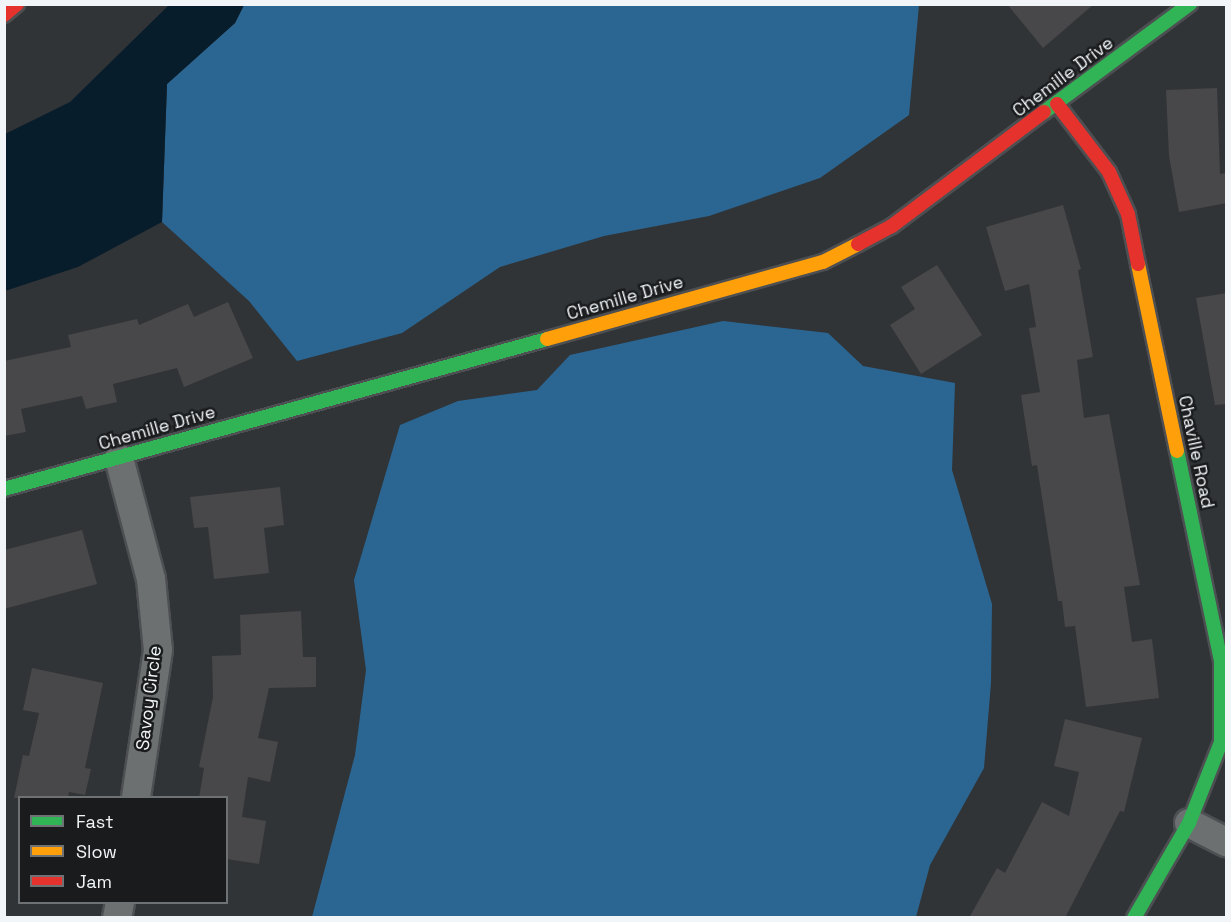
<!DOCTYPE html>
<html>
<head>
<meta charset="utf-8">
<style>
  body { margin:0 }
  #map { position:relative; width:1231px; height:922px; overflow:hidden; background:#313436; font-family:"Space Grotesk",sans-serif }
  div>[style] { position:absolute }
  .forest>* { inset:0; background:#2b6693 }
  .water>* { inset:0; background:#081d2c }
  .building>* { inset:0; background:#484749 }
  .roads { filter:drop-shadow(2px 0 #4d4f52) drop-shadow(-2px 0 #4d4f52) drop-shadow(0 2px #4d4f52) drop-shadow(0 -2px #4d4f52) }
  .street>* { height:28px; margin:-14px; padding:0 14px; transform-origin:14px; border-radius:14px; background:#6d7071 }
  .fast>* { height:14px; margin:-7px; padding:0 7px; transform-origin:7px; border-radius:7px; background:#30b455 }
  .slow>* { height:14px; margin:-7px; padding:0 7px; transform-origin:7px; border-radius:7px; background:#ff9f0a }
  .jam>* { height:14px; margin:-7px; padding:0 7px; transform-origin:7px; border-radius:7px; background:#e5322d }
  span { translate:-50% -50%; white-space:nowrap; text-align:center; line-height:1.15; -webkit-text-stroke:5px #191b1d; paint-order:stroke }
  .street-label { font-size:18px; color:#f1f5f8 }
  .frame { position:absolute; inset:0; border:6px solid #f1f5f8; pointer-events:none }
  .legend { position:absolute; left:18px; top:796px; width:210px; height:108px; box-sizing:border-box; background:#191b1d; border:2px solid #6f7275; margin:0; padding:8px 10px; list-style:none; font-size:18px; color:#f1f5f8 }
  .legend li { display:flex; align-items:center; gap:12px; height:30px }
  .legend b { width:30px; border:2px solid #6f7275 }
</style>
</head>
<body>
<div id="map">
  <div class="forest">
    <div style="clip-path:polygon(244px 5px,919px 5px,909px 115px,820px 178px,709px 216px,604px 236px,500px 267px,402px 333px,297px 361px,249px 301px,162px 222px,167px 84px,235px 23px)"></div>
    <div style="clip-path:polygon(723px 321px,828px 333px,863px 366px,955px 383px,952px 470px,992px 604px,991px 683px,984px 768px,930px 865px,916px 917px,312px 917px,355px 755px,366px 670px,354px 580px,400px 425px,458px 401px,537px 390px,570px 355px)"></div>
  </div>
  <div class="water">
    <div style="clip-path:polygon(170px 4px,244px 5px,235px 23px,167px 84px,162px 222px,78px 267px,5px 291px,5px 134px,70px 102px)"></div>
  </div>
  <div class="building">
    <div style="clip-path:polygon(1007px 4px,1094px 4px,1043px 48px)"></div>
    <div style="clip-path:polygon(1217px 88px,1220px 174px,1227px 173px,1227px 203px,1179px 212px,1169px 156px,1166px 90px)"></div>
    <div style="clip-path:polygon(1063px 205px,1081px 269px,1078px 270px,1093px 357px,1077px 360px,1084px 418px,1109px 414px,1140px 585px,1124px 587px,1132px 642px,1152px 639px,1159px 698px,1086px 707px,1075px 626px,1065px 627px,1062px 601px,1058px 601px,1037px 465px,1032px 466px,1021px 395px,1040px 392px,1029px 328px,1036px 327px,1029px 284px,1005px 291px,986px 227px)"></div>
    <div style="clip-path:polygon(937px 265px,982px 335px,921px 374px,890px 325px,915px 309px,901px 287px)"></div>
    <div style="clip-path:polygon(1227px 293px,1227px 404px,1215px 405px,1196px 298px)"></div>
    <div style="clip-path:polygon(228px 302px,253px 358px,184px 387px,177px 368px,113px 384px,117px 402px,86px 409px,82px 396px,21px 409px,26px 432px,4px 436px,4px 361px,71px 347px,68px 335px,137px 319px,139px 325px,188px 304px,194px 317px)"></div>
    <div style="clip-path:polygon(280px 487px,284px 525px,264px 528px,269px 573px,214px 579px,208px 527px,194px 528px,190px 497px)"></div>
    <div style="clip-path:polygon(82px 530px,97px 584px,4px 609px,4px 550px)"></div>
    <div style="clip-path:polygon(301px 611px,303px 657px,316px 657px,316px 687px,269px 688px,258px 738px,278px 742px,270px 782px,248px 777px,242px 817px,266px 821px,259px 864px,226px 859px,226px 798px,199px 798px,204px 768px,199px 767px,213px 697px,212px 656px,241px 655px,240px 615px)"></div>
    <div style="clip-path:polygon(32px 668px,103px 683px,85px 768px,91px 769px,85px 795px,69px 792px,68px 798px,14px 798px,23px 755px,29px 756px,39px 713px,23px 710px)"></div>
    <div style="clip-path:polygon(1065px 719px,1142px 738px,1124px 812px,1120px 811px,1065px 918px,969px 918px,997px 868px,1005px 873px,1042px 802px,1069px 816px,1079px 772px,1054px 766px)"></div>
  </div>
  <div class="roads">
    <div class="street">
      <div style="left:119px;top:458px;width:125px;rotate:75.2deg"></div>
      <div style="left:151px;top:579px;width:71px;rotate:84.4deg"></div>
      <div style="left:158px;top:650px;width:150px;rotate:98.5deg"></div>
      <div style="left:1189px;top:823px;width:42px;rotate:27.2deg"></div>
      <div style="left:117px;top:918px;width:16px;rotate:-79deg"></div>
    </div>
    <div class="fast">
      <div style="left:1044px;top:112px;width:182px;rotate:-36.5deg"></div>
      <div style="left:4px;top:489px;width:563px;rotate:-15.44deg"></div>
      <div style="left:1134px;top:918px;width:110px;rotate:-59.9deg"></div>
      <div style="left:1189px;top:823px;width:87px;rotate:-68.4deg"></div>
      <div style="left:1221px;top:742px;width:81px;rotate:-90deg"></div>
      <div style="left:1221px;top:661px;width:215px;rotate:-101.8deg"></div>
    </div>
    <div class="slow">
      <div style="left:1138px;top:264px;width:191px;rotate:78.2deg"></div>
      <div style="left:547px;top:339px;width:287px;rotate:-15.6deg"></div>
      <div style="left:823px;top:262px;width:39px;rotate:-27deg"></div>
    </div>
    <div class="jam">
      <div style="left:4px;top:15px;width:17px;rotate:-40deg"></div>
      <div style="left:1057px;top:104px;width:86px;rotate:52.6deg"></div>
      <div style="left:1109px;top:172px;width:46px;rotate:65.7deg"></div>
      <div style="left:1128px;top:214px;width:51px;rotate:78.7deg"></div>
      <div style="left:858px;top:244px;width:38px;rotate:-28deg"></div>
      <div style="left:892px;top:226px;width:190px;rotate:-36.9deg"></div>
    </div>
  </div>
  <div class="street-label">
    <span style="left:1063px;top:77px;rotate:-37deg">Chemille Drive</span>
    <span style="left:625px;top:298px;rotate:-16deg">Chemille Drive</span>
    <span style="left:157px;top:428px;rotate:-16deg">Chemille Drive</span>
    <span style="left:1196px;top:452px;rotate:78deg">Chaville Road</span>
    <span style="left:149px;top:698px;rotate:-83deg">Savoy Circle</span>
  </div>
  <div class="frame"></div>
  <ul class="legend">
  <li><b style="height:8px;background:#30b455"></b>Fast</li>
  <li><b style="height:8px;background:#ff9f0a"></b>Slow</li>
  <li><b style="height:8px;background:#e5322d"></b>Jam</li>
  </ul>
</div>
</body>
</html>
